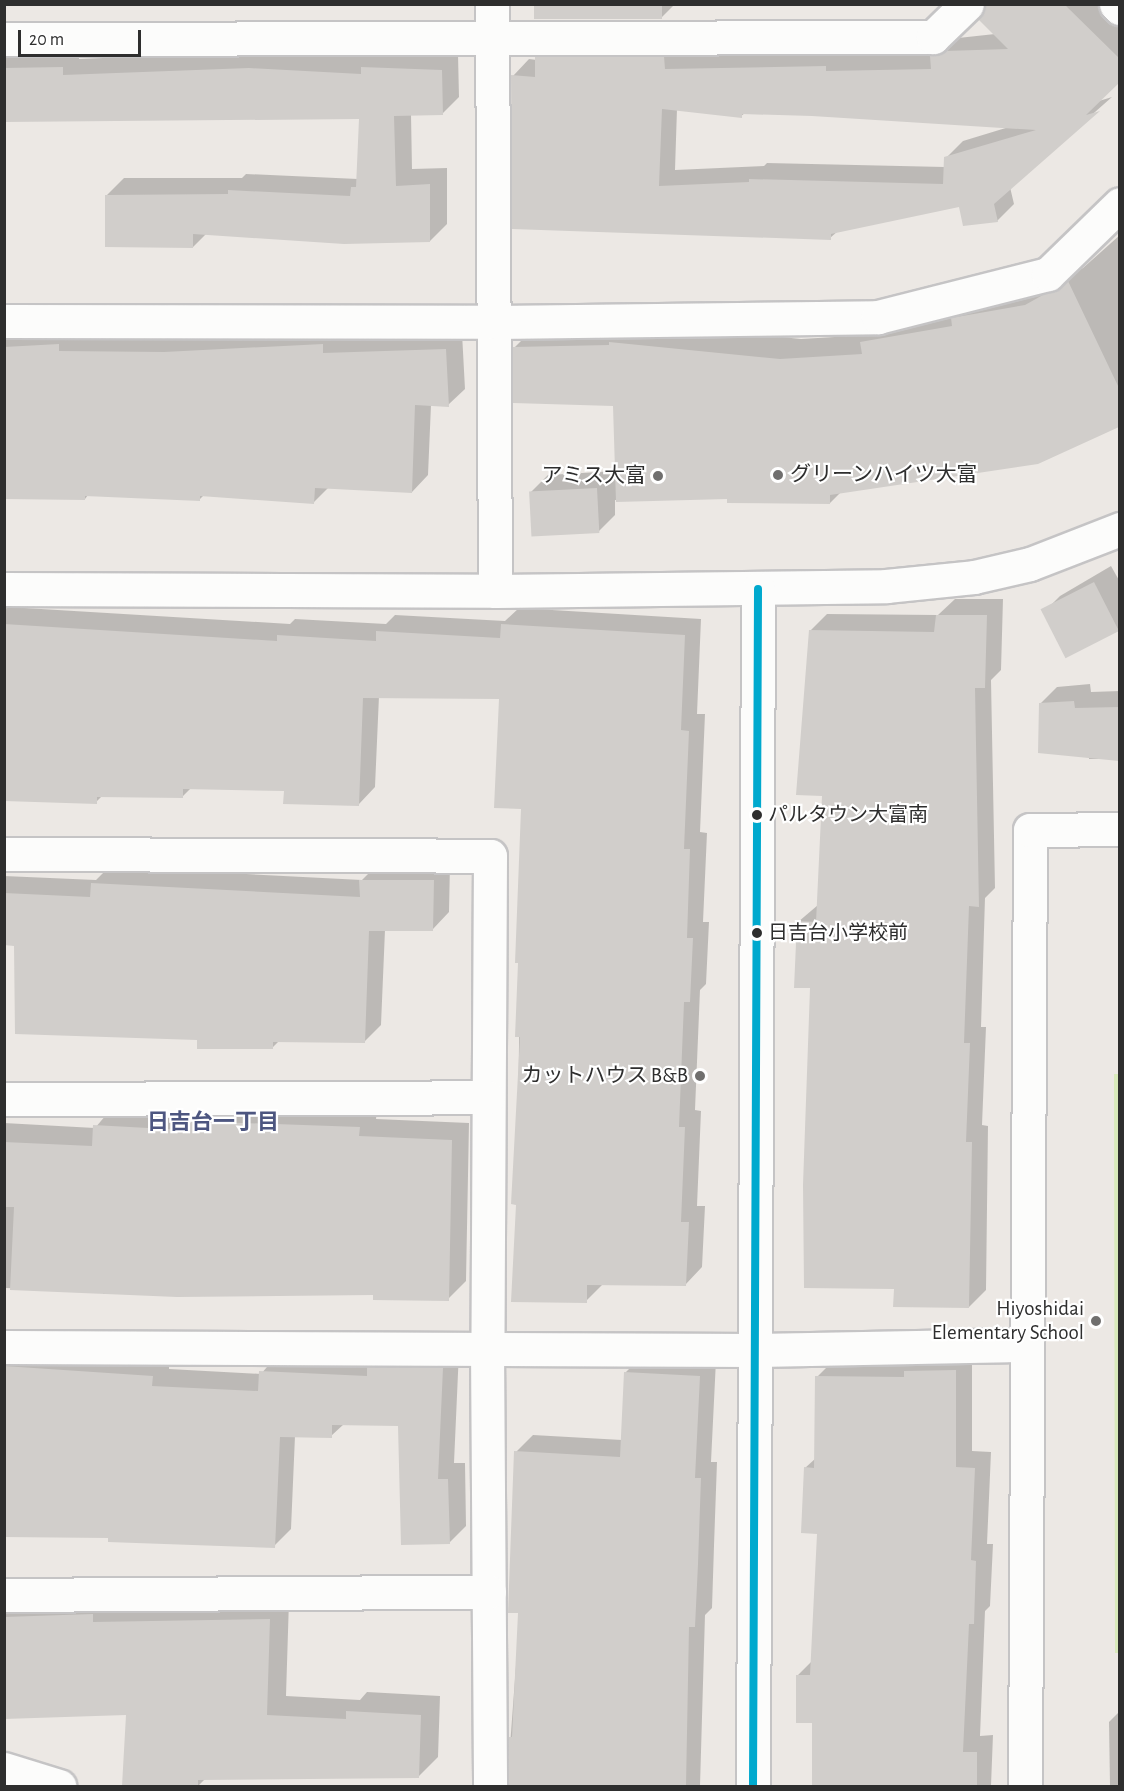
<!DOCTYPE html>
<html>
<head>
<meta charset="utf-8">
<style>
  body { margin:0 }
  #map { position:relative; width:1124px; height:1791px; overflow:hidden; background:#ece8e4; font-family:"Alegreya Sans","Noto Sans JP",sans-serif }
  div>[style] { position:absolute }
  .pitch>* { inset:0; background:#d9eabb }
  .shadow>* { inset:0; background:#0003 }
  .building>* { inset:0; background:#d1cecb; transform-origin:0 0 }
  .roads { filter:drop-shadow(2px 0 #c5c4c5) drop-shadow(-2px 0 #c5c4c5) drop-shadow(0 2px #c5c4c5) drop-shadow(0 -2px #c5c4c5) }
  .street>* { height:33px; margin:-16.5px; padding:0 16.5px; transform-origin:16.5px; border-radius:16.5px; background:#fcfcfb }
  .secondary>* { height:33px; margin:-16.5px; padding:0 16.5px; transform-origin:16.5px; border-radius:16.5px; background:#fcfcfb }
  .bus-1>* { height:8px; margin:-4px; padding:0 4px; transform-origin:4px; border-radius:4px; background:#00a9ce }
  .dots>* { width:16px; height:16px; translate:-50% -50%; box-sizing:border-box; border:3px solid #fff; border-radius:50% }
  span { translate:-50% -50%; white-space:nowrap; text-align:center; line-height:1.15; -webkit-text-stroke:4.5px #fff; paint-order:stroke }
  .bus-label { font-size:20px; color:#2e2e2e }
  .left { translate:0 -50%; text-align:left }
  .poi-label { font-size:21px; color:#2e2e2e }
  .right { translate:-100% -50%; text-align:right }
  .neighbourhood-label { font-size:22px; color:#4d5680; font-weight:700 }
  .frame { position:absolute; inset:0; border:6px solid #2e2e2e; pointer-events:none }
  .scale { position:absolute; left:18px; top:30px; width:123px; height:27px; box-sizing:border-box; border:3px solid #2e2e2e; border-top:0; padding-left:8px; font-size:18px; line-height:21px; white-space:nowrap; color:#2e2e2e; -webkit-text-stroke:4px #fff; paint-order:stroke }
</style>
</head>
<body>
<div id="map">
  <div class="pitch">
    <div style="clip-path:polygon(1114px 1074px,1120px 1074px,1119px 1653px,1115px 1653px)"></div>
  </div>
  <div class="shadow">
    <div style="clip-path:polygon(536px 4px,675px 4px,662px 17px)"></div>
    <div style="clip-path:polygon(evenodd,986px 4px,1098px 4px,1120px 25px,1120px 81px,1099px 101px,1112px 97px,1010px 187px,1014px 204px,997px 221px,960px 205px,838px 231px,830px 238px,513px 228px,513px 76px,529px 59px,537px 60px,553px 40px,842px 49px,842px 54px,935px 53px,949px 39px,995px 34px,986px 4px,677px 109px,741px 116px,745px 113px,812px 114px,1009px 127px,963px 141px,946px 158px,945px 167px,767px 163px,764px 166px,675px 170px,677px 109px)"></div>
    <div style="clip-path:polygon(79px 51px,79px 59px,267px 51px,373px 57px,380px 51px,458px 54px,459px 97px,442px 114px,411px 114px,412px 169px,447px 168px,447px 224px,430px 241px,206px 234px,193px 247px,107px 195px,124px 178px,242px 178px,246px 174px,358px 179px,361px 118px,4px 118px,4px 55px)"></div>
    <div style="clip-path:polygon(1120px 235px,1120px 425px,1037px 463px,841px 492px,830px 503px,728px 497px,615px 500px,615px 515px,598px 532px,531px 492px,548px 475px,616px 471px,614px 405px,514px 348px,535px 327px,631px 322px,801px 339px,868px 335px,882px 321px,1047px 285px,1083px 268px)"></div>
    <div style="clip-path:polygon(4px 332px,462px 333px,465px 389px,448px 405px,431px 405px,428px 475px,412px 492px,329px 487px,313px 503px,204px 495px,200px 499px,88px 495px,85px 499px,4px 498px)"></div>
    <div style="clip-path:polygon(1111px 566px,1120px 582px,1118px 629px,1044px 612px,1060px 596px)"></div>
    <div style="clip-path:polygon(955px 599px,1003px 599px,1001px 670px,991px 680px,995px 888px,985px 898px,981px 1027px,986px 1027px,982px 1125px,988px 1126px,986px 1290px,969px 1307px,896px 1288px,812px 986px,798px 922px,818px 905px,823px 794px,810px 631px,827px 614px,938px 615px)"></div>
    <div style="clip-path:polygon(8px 607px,290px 624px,295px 619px,386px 624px,395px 615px,505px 621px,519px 608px,701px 619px,697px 714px,705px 714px,700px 832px,707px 833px,703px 922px,709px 922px,706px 984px,700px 990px,695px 1110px,701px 1111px,697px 1206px,705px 1206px,702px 1267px,686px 1284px,603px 1284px,586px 1301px,517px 1203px,522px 807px,501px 698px,379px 696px,375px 787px,359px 804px,285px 789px,191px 788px,182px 797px,103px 795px,96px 802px,4px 800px,4px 610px)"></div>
    <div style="clip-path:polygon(1090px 684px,1091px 692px,1120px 691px,1120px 759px,1089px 759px,1089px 754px,1040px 704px,1057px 687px)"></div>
    <div style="clip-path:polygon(378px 864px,450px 864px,449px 912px,433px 929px,385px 930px,381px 1025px,364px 1042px,279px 1041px,272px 1048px,199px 1039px,15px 944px,4px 943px,4px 876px,96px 880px,109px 867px,362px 880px)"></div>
    <div style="clip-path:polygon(112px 1108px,377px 1110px,376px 1119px,469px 1123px,466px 1281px,448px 1299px,375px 1294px,103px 1294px,103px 1290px,4px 1288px,4px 1123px,95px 1128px)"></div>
    <div style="clip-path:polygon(4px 1351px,169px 1360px,169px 1369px,261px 1374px,278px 1354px,459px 1351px,454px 1463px,465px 1463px,466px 1526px,449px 1543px,399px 1424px,344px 1424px,331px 1436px,295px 1436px,291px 1529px,274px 1546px,110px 1536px,4px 1535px)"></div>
    <div style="clip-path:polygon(972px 1354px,972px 1451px,991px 1452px,987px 1544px,993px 1544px,990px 1606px,985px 1611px,980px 1736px,993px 1735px,991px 1786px,814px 1786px,814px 1721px,798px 1675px,812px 1661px,818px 1532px,805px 1468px,816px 1458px,817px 1377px,834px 1360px)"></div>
    <div style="clip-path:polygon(642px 1356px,716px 1360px,711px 1462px,717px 1462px,714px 1546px,712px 1608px,705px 1615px,700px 1786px,507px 1786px,520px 1612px,516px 1452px,533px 1435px,622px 1440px,625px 1373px)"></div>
    <div style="clip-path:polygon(4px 1599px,289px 1600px,286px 1696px,360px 1700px,367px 1692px,440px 1696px,438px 1757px,418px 1777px,205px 1779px,198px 1786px,128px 1714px,4px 1717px)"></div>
    <div style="clip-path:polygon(1120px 1711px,1120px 1785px,1110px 1785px,1109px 1722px)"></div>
  </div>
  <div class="building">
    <div style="left:534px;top:4px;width:128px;height:15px"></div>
    <div style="clip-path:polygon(evenodd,985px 4px,1064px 4px,1119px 58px,1119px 83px,1086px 115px,1100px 111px,994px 204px,998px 222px,963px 226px,959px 207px,831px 234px,831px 240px,512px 229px,511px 75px,535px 77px,535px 57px,664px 56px,665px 69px,826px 66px,826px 71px,931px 69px,930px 56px,945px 51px,1008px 49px,978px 19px,985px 4px,662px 109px,742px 118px,742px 114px,812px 116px,1036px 130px,944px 157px,943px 184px,749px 179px,749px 182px,659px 186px,662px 109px)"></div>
    <div style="clip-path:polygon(63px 67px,63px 75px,249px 68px,361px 74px,361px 67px,442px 70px,443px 115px,394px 116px,396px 186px,430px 184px,430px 242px,344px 244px,193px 234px,193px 248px,105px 247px,105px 195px,228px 194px,228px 190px,350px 196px,351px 187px,356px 187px,359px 119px,4px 122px,4px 68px)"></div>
    <div style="clip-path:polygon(1068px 281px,1119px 388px,1119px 427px,1038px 464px,830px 495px,830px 504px,727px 503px,727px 499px,616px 502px,613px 406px,513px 403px,513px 347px,609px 345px,609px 342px,780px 359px,862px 354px,860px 342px,952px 326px,951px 318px,1025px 305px)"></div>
    <div style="clip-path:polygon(59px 344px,59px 351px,164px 352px,323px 344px,323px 353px,446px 349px,449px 407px,415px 405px,412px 493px,315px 488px,314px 504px,200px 496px,200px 501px,85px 496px,85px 500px,4px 499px,4px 347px)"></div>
    <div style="left:597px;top:488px;width:45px;height:68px;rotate:87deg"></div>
    <div style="left:1094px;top:582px;width:55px;height:60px;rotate:63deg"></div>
    <div style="clip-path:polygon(936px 615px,987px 615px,985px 688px,975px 688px,979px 907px,969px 906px,964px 1043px,970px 1043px,966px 1142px,972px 1142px,969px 1308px,893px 1307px,894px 1289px,804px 1288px,803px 1185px,810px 988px,794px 988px,797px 921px,816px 922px,822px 796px,796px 795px,809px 630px,934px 632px)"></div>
    <div style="clip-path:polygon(4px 624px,277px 641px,277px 635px,376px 641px,376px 631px,500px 638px,501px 624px,685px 635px,681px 730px,689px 731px,684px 849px,690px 849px,687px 938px,693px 938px,690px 1002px,684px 1002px,679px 1127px,685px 1127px,681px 1222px,689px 1222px,686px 1286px,587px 1285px,587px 1303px,511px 1302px,516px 1205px,511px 1204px,520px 1037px,515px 1037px,518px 963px,515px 963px,521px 809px,494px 808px,499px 699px,363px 698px,359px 806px,283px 804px,284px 791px,183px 789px,183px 798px,97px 797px,97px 804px,4px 801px)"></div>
    <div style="clip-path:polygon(1074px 701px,1075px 708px,1119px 707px,1119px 761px,1038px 753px,1039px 703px)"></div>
    <div style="clip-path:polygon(359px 880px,434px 880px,433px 931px,369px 931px,365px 1043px,273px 1042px,273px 1049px,197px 1049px,197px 1040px,15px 1034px,14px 946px,4px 945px,4px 893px,90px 897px,91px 883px,360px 897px)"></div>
    <div style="clip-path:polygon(185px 1121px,360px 1127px,359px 1136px,452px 1140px,449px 1301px,373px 1300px,373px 1295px,177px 1297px,10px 1290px,14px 1207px,4px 1207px,4px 1142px,92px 1146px,93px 1125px,185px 1130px)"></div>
    <div style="clip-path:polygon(4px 1366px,153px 1376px,152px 1386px,258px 1391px,259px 1371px,367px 1376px,367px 1367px,443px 1368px,438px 1479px,448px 1479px,450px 1544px,401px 1545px,398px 1426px,332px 1425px,332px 1438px,280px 1437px,275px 1548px,108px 1542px,108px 1538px,4px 1537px)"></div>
    <div style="clip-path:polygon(956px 1370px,956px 1467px,975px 1468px,971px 1560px,976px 1561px,974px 1624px,969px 1624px,963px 1752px,977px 1752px,977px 1786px,812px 1786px,812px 1723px,796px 1723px,796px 1675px,810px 1675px,817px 1534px,801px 1533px,804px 1467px,814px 1468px,815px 1376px,904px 1377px,904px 1371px)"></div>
    <div style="clip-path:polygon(624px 1372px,700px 1376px,695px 1478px,701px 1478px,698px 1564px,695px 1627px,689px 1627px,686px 1786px,509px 1786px,508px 1737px,512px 1737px,518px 1613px,508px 1613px,514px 1451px,620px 1457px)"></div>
    <div style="clip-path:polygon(93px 1614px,93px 1622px,270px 1619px,267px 1715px,346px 1719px,346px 1711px,421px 1715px,419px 1778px,198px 1780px,198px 1786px,122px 1786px,126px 1715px,4px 1719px,4px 1617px)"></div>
  </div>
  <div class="roads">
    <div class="street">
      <div style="left:492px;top:4px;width:587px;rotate:89.71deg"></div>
      <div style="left:1116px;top:4px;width:6px;rotate:45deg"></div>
      <div style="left:4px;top:39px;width:929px;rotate:-0.12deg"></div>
      <div style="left:933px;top:37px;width:47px;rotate:-44.1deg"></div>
      <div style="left:4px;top:321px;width:490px;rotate:0.1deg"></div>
      <div style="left:494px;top:322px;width:384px;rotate:-0.7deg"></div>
      <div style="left:878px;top:317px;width:175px;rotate:-14.2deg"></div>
      <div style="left:1048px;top:274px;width:100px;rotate:-44.2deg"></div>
      <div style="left:4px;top:854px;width:486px;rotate:0.2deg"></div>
      <div style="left:490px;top:856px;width:492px;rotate:90.3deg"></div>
      <div style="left:487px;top:1348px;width:438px;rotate:89.6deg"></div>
      <div style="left:4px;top:1099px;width:484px;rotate:-0.2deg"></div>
      <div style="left:4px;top:1347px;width:753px;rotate:0.23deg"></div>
      <div style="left:757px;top:1350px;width:268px;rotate:-1.1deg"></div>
      <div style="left:4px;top:1595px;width:485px;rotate:-0.4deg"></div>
      <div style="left:4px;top:1769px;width:58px;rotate:17.2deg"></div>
      <div style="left:1025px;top:1786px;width:956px;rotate:-89.7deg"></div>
      <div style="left:1030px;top:830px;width:90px;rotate:-0.6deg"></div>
    </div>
    <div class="secondary">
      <div style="left:4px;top:589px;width:491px;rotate:0.2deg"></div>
      <div style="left:495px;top:591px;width:391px;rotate:-0.7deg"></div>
      <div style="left:886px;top:586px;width:88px;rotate:-5.8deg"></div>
      <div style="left:974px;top:577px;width:57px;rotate:-13.1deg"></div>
      <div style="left:1030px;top:564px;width:97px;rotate:-21.3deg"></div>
      <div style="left:753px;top:1786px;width:1197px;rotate:-89.76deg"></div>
    </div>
  </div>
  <div class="bus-1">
    <div style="left:753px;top:1786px;width:1197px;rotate:-89.76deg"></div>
  </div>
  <div class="dots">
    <div style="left:778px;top:475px;background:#706f6e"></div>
    <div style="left:658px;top:476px;background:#706f6e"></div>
    <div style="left:757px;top:815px;background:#2e2e2e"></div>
    <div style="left:757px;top:933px;background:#2e2e2e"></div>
    <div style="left:700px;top:1076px;background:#706f6e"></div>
    <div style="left:1096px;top:1321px;background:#706f6e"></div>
  </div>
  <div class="bus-label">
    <span class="left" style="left:768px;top:815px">パルタウン大富南</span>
    <span class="left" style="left:768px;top:933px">日吉台小学校前</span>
  </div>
  <div class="poi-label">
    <span class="left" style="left:790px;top:475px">グリーンハイツ大富</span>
    <span class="right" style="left:646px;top:476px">アミス大富</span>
    <span class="right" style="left:688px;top:1076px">カットハウス B&amp;B</span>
    <span class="right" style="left:1084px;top:1321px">Hiyoshidai<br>Elementary School</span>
  </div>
  <div class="neighbourhood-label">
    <span style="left:213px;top:1123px">日吉台一丁目</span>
  </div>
  <div class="frame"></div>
  <div class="scale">20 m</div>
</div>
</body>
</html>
